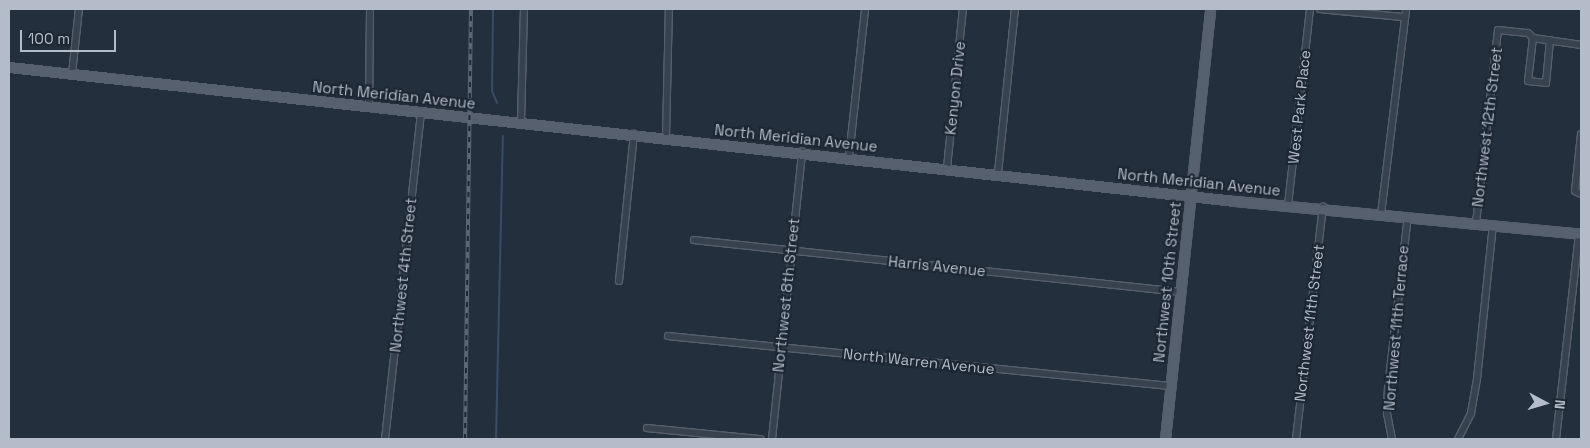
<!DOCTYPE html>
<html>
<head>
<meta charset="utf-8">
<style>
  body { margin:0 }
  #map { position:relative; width:1590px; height:448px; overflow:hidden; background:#242f3e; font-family:"Space Grotesk",sans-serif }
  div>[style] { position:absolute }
  .stream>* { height:2px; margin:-1px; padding:0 1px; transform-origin:1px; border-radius:1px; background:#394c67 }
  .roads { filter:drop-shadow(1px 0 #565f6c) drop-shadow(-1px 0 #565f6c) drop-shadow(0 1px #565f6c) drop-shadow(0 -1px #565f6c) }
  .minor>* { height:6px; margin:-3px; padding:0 3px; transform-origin:3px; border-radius:3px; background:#38414e }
  .major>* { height:9px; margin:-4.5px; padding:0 4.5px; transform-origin:4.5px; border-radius:4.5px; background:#56606e }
  .rail>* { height:4px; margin-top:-2px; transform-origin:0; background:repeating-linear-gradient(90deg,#1d2633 0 5.5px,#5a6575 0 11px); box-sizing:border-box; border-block:1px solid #5a6575 }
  span { translate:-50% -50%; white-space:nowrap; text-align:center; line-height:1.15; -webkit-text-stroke:4.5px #1d2633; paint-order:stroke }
  .street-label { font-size:15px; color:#b4bcc9 }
  .frame { position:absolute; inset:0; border:10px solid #b4bcc9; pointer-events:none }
  .north { position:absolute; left:1520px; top:378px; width:50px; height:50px; -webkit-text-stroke:4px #1d2633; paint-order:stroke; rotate:96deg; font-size:14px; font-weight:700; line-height:20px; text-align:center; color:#b4bcc9 }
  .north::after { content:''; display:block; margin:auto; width:18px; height:22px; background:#b4bcc9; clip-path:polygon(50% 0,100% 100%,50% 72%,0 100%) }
  .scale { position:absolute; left:20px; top:30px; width:96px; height:22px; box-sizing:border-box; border:2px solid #b4bcc9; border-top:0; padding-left:6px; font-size:15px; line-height:18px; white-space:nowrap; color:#b4bcc9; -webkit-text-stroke:4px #1d2633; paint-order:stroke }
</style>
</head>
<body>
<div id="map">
  <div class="stream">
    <div style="left:493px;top:9px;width:82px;rotate:90.7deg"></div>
    <div style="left:492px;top:91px;width:13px;rotate:67deg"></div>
    <div style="left:496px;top:439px;width:303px;rotate:-88.7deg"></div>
  </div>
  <div class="roads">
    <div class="minor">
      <div style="left:1320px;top:9px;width:82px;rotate:5.6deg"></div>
      <div style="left:1533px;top:38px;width:43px;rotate:96.6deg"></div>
      <div style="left:1528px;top:81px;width:18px;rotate:6deg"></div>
      <div style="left:1546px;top:83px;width:43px;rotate:-84.7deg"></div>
      <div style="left:72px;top:74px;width:65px;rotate:-83.9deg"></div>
      <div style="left:369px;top:106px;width:97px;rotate:-89.4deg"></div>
      <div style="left:521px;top:122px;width:113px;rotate:-88.5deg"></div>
      <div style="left:1581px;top:134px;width:57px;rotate:96deg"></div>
      <div style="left:1575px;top:191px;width:7px;rotate:27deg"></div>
      <div style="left:666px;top:137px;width:128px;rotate:-88.7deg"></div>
      <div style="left:849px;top:157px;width:149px;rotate:-83.8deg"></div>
      <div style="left:947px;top:168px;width:160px;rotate:-84.3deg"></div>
      <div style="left:998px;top:173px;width:165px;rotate:-84.1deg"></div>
      <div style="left:1288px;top:205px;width:197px;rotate:-83.6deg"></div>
      <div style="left:1381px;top:214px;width:207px;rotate:-83deg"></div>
      <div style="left:1476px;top:223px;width:194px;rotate:-83.5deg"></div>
      <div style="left:1498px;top:30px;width:30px;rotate:6deg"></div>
      <div style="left:1528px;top:33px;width:7px;rotate:45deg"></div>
      <div style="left:1533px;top:38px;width:49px;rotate:8.3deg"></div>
      <div style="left:694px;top:240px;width:489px;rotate:6.1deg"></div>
      <div style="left:619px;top:281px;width:148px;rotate:-84.2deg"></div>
      <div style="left:668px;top:336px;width:504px;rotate:5.69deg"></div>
      <div style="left:647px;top:428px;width:114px;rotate:5.6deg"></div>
      <div style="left:385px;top:439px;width:330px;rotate:-83.7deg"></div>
      <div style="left:772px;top:439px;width:289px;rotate:-84deg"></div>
      <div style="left:1296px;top:439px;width:234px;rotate:-83.4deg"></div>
      <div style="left:1392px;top:439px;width:25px;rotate:-101deg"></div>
      <div style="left:1387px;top:414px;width:26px;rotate:-88deg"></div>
      <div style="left:1388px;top:388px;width:173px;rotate:-83.4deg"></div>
      <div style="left:1458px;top:439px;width:29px;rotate:-63deg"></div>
      <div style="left:1471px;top:413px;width:35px;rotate:-80deg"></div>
      <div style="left:1477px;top:379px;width:155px;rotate:-84.1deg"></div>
      <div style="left:1556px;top:439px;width:206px;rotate:-83.6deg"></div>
    </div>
    <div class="major">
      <div style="left:9px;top:67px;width:1232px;rotate:6.24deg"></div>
      <div style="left:1234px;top:201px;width:349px;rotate:5.4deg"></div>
      <div style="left:1165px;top:439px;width:432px;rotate:-84deg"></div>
    </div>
  </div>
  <div class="rail">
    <div style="left:465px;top:439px;width:430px;rotate:-89.2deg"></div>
  </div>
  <div class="street-label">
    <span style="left:955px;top:88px;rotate:-84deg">Kenyon Drive</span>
    <span style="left:394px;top:95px;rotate:6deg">North Meridian Avenue</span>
    <span style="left:1299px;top:107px;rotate:-84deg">West Park Place</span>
    <span style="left:1487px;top:127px;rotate:-83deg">Northwest 12th Street</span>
    <span style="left:796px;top:138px;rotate:6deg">North Meridian Avenue</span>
    <span style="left:1199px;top:182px;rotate:6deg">North Meridian Avenue</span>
    <span style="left:937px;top:266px;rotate:6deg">Harris Avenue</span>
    <span style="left:403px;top:275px;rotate:-84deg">Northwest 4th Street</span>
    <span style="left:1167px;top:282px;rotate:-84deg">Northwest 10th Street</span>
    <span style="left:786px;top:295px;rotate:-84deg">Northwest 8th Street</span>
    <span style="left:1309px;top:323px;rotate:-83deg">Northwest 11th Street</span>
    <span style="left:1396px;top:328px;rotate:-85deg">Northwest 11th Terrace</span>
    <span style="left:919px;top:361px;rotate:6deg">North Warren Avenue</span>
  </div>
  <div class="frame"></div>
  <div class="north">N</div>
  <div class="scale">100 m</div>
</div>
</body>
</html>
